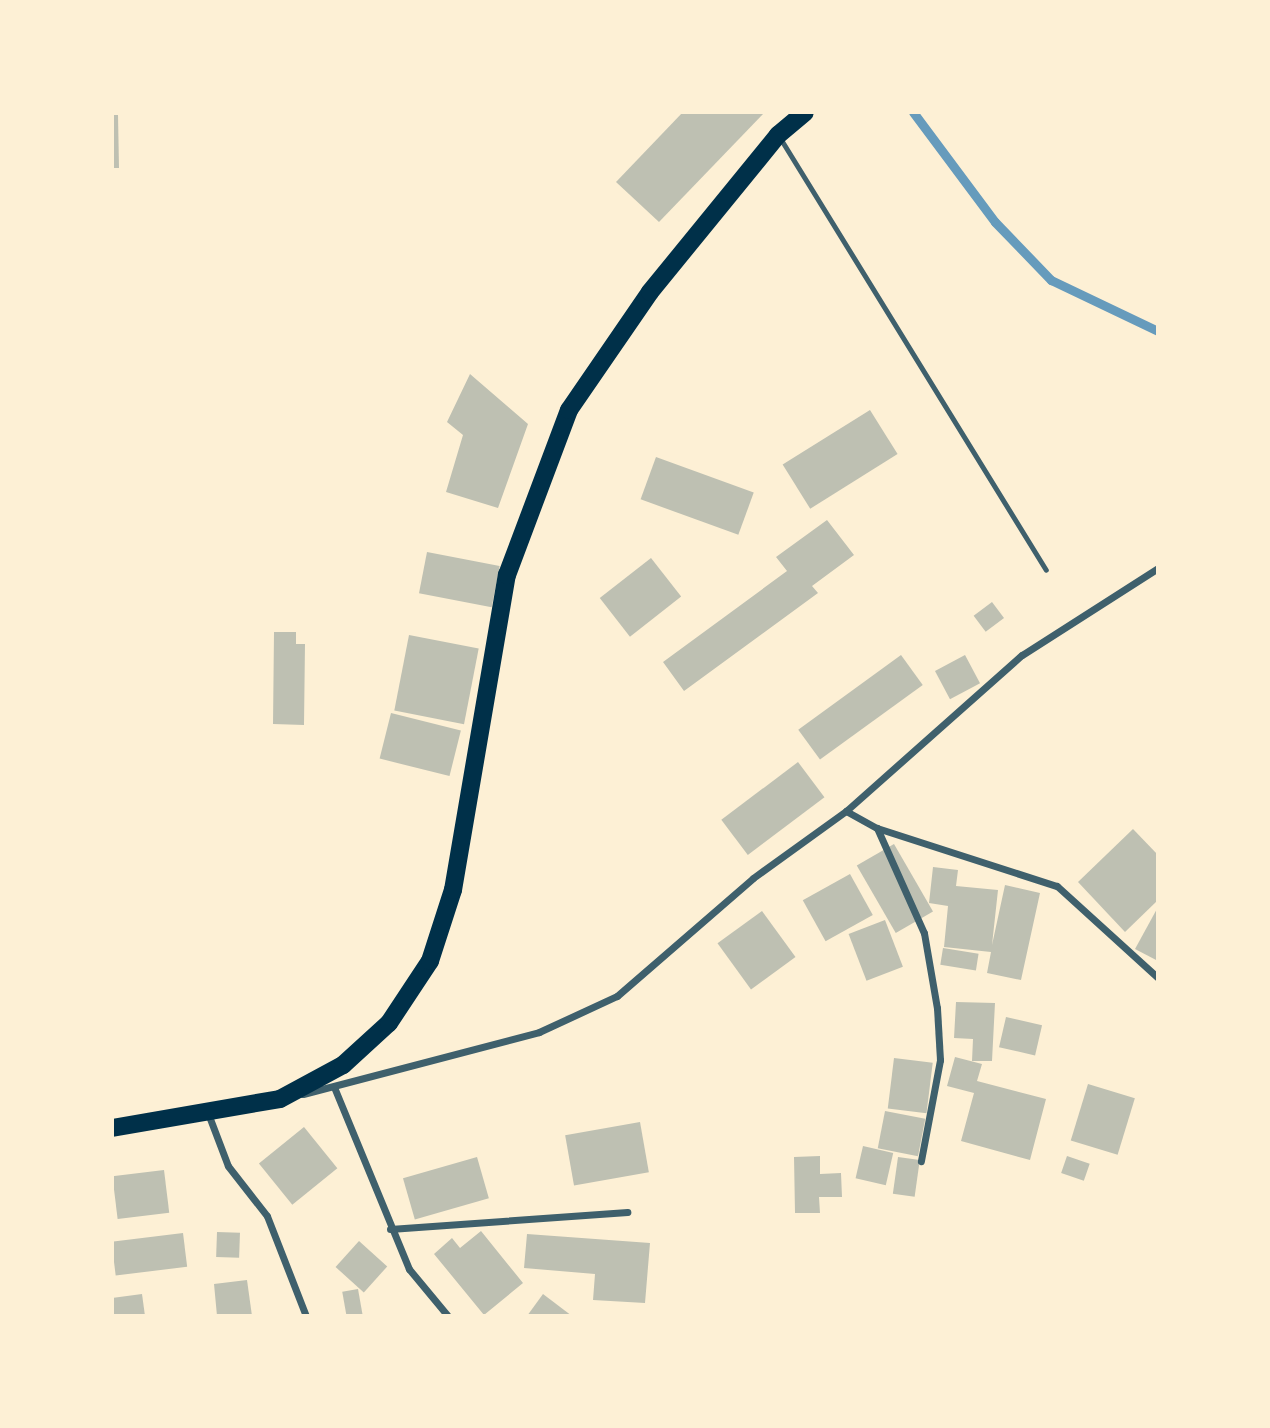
<!DOCTYPE html>
<html>
<head>
<meta charset="utf-8">
<style>
  body { margin:0 }
  #map { position:relative; width:1270px; height:1428px; overflow:hidden; background:#fdf0d5; font-family:"Fira Sans",sans-serif }
  div>[style] { position:absolute }
  .stream>* { height:9px; margin:-4.5px; padding:0 4.5px; transform-origin:4.5px; border-radius:4.5px; background:#669bbc }
  .building>* { inset:0; background:#bec0b2; transform-origin:0 0 }
  .service>* { height:5px; margin:-2.5px; padding:0 2.5px; transform-origin:2.5px; border-radius:2.5px; background:#3f606c }
  .minor>* { height:7px; margin:-3.5px; padding:0 3.5px; transform-origin:3.5px; border-radius:3.5px; background:#3f606c }
  .primary>* { height:18px; margin:-9px; padding:0 9px; transform-origin:9px; border-radius:9px; background:#003049 }
  span { translate:-50% -50%; white-space:nowrap; text-align:center; line-height:1.15; -webkit-text-stroke:5px #fdf0d5; paint-order:stroke }
  .frame { position:absolute; inset:0; border:114px solid #fdf0d5; pointer-events:none }
</style>
</head>
<body>
<div id="map">
  <div class="stream">
    <div style="left:913px;top:112px;width:137px;rotate:53.3deg"></div>
    <div style="left:995px;top:222px;width:81px;rotate:46deg"></div>
    <div style="left:1051px;top:280px;width:119px;rotate:25.5deg"></div>
  </div>
  <div class="building">
    <div style="clip-path:polygon(683px 112px,765px 112px,659px 222px,616px 182px)"></div>
    <div style="clip-path:polygon(112px 115px,118px 115px,119px 168px,112px 168px)"></div>
    <div style="clip-path:polygon(470px 374px,528px 424px,498px 508px,446px 492px,463px 435px,447px 422px)"></div>
    <div style="left:870px;top:410px;width:52px;height:103px;rotate:58deg"></div>
    <div style="left:656px;top:457px;width:104px;height:45px;rotate:20deg"></div>
    <div style="clip-path:polygon(827px 520px,854px 555px,812px 586px,818px 593px,684px 691px,663px 662px,787px 571px,776px 557px)"></div>
    <div style="left:427px;top:552px;width:74px;height:42px;rotate:11deg"></div>
    <div style="left:651px;top:558px;width:49px;height:65px;rotate:52deg"></div>
    <div style="left:992px;top:602px;width:20px;height:23px;rotate:53deg"></div>
    <div style="clip-path:polygon(274px 632px,296px 632px,296px 644px,305px 644px,304px 725px,273px 724px)"></div>
    <div style="left:409px;top:635px;width:71px;height:77px;rotate:11deg"></div>
    <div style="left:901px;top:655px;width:37px;height:127px;rotate:54deg"></div>
    <div style="left:965px;top:655px;width:32px;height:34px;rotate:62deg"></div>
    <div style="left:391px;top:713px;width:72px;height:47px;rotate:14deg"></div>
    <div style="left:798px;top:762px;width:44px;height:96px;rotate:53deg"></div>
    <div style="clip-path:polygon(1133px 829px,1158px 855px,1158px 900px,1125px 932px,1078px 882px)"></div>
    <div style="left:894px;top:844px;width:78px;height:43px;rotate:60deg"></div>
    <div style="clip-path:polygon(933px 867px,958px 870px,956px 886px,998px 890px,992px 945px,1005px 885px,1040px 893px,1021px 980px,987px 973px,991px 952px,944px 947px,948px 906px,929px 903px)"></div>
    <div style="left:850px;top:874px;width:47px;height:54px;rotate:61deg"></div>
    <div style="clip-path:polygon(1158px 907px,1158px 961px,1135px 949px)"></div>
    <div style="left:762px;top:911px;width:57px;height:55px;rotate:54deg"></div>
    <div style="left:885px;top:920px;width:50px;height:39px;rotate:69deg"></div>
    <div style="left:943px;top:948px;width:36px;height:17px;rotate:9deg"></div>
    <div style="clip-path:polygon(956px 1002px,995px 1003px,992px 1061px,972px 1061px,973px 1039px,954px 1038px)"></div>
    <div style="left:1006px;top:1017px;width:37px;height:31px;rotate:13deg"></div>
    <div style="clip-path:polygon(955px 1057px,982px 1064px,977px 1081px,1046px 1099px,1030px 1160px,961px 1141px,974px 1093px,947px 1086px)"></div>
    <div style="left:894px;top:1058px;width:39px;height:51px;rotate:7deg"></div>
    <div style="left:1088px;top:1084px;width:49px;height:59px;rotate:17deg"></div>
    <div style="left:885px;top:1111px;width:41px;height:38px;rotate:11deg"></div>
    <div style="left:640px;top:1122px;width:51px;height:76px;rotate:80deg"></div>
    <div style="left:304px;top:1127px;width:53px;height:58px;rotate:51deg"></div>
    <div style="left:863px;top:1146px;width:31px;height:33px;rotate:13deg"></div>
    <div style="clip-path:polygon(820px 1156px,820px 1174px,841px 1173px,842px 1197px,819px 1197px,820px 1213px,795px 1213px,794px 1157px)"></div>
    <div style="left:1067px;top:1156px;width:24px;height:18px;rotate:19deg"></div>
    <div style="left:477px;top:1157px;width:43px;height:77px;rotate:74deg"></div>
    <div style="left:898px;top:1157px;width:22px;height:37px;rotate:8deg"></div>
    <div style="left:164px;top:1170px;width:43px;height:52px;rotate:83deg"></div>
    <div style="clip-path:polygon(481px 1231px,523px 1283px,484px 1315px,434px 1254px,452px 1238px,460px 1248px)"></div>
    <div style="left:217px;top:1232px;width:23px;height:25px;rotate:2deg"></div>
    <div style="left:183px;top:1233px;width:34px;height:72px;rotate:83deg"></div>
    <div style="clip-path:polygon(527px 1234px,650px 1243px,645px 1303px,593px 1300px,595px 1274px,524px 1268px)"></div>
    <div style="left:359px;top:1241px;width:38px;height:35px;rotate:42deg"></div>
    <div style="clip-path:polygon(247px 1280px,252px 1316px,217px 1316px,214px 1284px)"></div>
    <div style="left:358px;top:1289px;width:27px;height:16px;rotate:80deg"></div>
    <div style="clip-path:polygon(142px 1294px,145px 1316px,112px 1316px,112px 1298px)"></div>
    <div style="clip-path:polygon(543px 1294px,572px 1316px,527px 1316px)"></div>
  </div>
  <div class="service">
    <div style="left:780px;top:138px;width:507px;rotate:58.38deg"></div>
  </div>
  <div class="minor">
    <div style="left:846px;top:811px;width:35px;rotate:29deg"></div>
    <div style="left:877px;top:828px;width:189px;rotate:17.9deg"></div>
    <div style="left:1057px;top:886px;width:137px;rotate:42.3deg"></div>
    <div style="left:877px;top:828px;width:115px;rotate:65.9deg"></div>
    <div style="left:924px;top:933px;width:76px;rotate:80.2deg"></div>
    <div style="left:937px;top:1008px;width:52px;rotate:86.7deg"></div>
    <div style="left:940px;top:1060px;width:103px;rotate:100.7deg"></div>
    <div style="left:334px;top:1087px;width:197px;rotate:67.6deg"></div>
    <div style="left:409px;top:1269px;width:61px;rotate:50.3deg"></div>
    <div style="left:303px;top:1094px;width:244px;rotate:-14.7deg"></div>
    <div style="left:539px;top:1032px;width:86px;rotate:-24.8deg"></div>
    <div style="left:617px;top:996px;width:180px;rotate:-40.9deg"></div>
    <div style="left:753px;top:878px;width:115px;rotate:-35.8deg"></div>
    <div style="left:846px;top:811px;width:235px;rotate:-41.6deg"></div>
    <div style="left:1022px;top:655px;width:161px;rotate:-32.6deg"></div>
    <div style="left:209px;top:1116px;width:53px;rotate:69.2deg"></div>
    <div style="left:228px;top:1166px;width:63px;rotate:52deg"></div>
    <div style="left:267px;top:1216px;width:107px;rotate:68.7deg"></div>
    <div style="left:390px;top:1229px;width:238px;rotate:-4.1deg"></div>
  </div>
  <div class="primary">
    <div style="left:112px;top:1128px;width:170px;rotate:-9.8deg"></div>
    <div style="left:280px;top:1099px;width:72px;rotate:-28.4deg"></div>
    <div style="left:343px;top:1065px;width:62px;rotate:-42.4deg"></div>
    <div style="left:389px;top:1023px;width:74px;rotate:-56.5deg"></div>
    <div style="left:430px;top:961px;width:75px;rotate:-72.1deg"></div>
    <div style="left:453px;top:890px;width:320px;rotate:-80.3deg"></div>
    <div style="left:507px;top:575px;width:176px;rotate:-69.4deg"></div>
    <div style="left:569px;top:410px;width:143px;rotate:-55.5deg"></div>
    <div style="left:650px;top:292px;width:203px;rotate:-50.8deg"></div>
    <div style="left:778px;top:135px;width:35px;rotate:-40deg"></div>
  </div>
  <div class="frame"></div>
</div>
</body>
</html>
